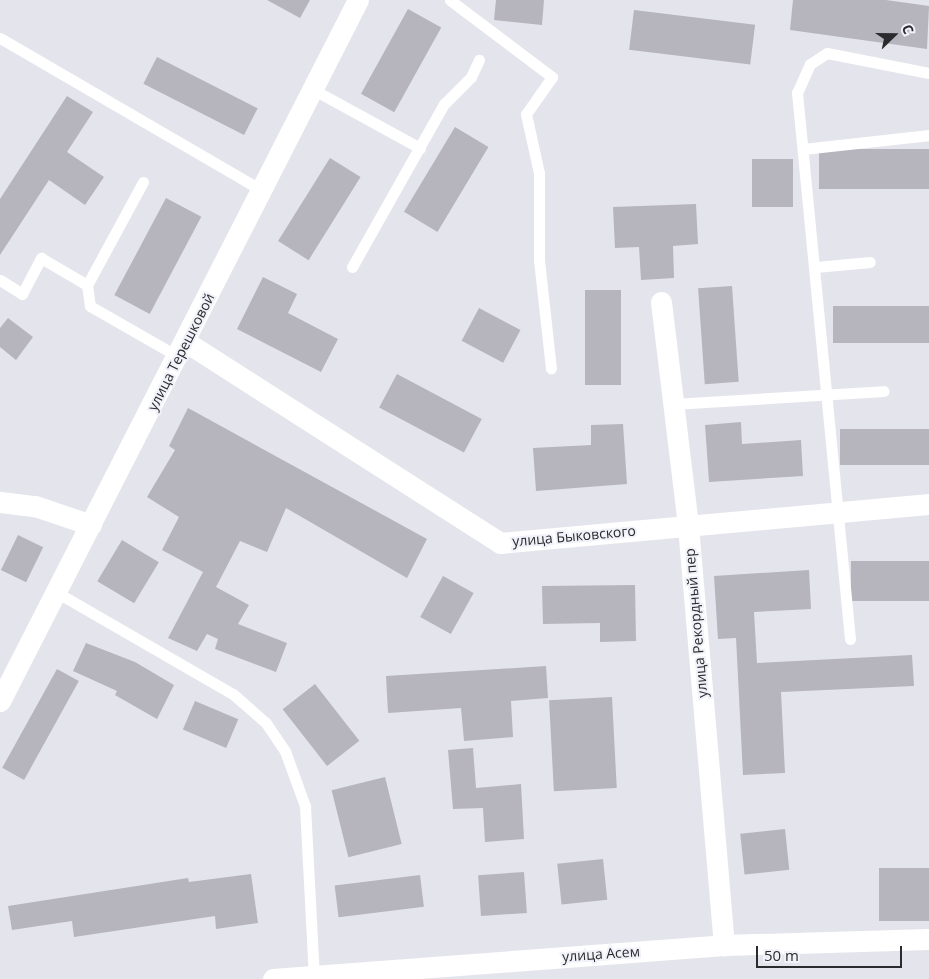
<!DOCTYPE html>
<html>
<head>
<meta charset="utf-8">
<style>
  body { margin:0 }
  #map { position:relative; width:929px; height:979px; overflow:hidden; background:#e4e4ec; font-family:"Open Sans",sans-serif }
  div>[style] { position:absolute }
  .building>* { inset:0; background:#b6b5be; transform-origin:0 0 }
  .lane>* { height:11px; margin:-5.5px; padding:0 5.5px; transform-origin:5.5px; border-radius:5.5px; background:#fff }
  .street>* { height:21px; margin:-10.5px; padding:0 10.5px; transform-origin:10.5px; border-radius:10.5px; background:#fff }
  span { translate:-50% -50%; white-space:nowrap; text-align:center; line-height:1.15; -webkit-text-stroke:4px #f1f1fa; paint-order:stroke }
  .street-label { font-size:14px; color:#2b2b2e }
  .north { position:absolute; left:869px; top:10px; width:50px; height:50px; -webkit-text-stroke:4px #f1f1fa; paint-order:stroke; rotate:68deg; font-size:14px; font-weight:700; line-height:20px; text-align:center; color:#2b2b2e }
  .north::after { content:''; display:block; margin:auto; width:18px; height:22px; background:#2b2b2e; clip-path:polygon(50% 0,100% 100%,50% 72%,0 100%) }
  .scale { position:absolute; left:756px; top:946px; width:146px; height:22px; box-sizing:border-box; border:2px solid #2b2b2e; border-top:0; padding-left:6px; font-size:15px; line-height:18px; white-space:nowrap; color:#2b2b2e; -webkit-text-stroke:4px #f1f1fa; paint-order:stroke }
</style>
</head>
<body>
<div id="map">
  <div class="building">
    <div style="clip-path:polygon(267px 0,310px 0,300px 18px)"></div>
    <div style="clip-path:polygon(496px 0,544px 0,542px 25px,494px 20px)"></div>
    <div style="clip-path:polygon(793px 0,886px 0,929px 6px,927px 49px,790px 30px)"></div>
    <div style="left:408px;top:9px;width:38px;height:97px;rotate:29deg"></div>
    <div style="left:634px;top:10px;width:122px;height:40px;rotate:7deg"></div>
    <div style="left:157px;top:57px;width:113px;height:30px;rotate:27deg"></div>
    <div style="clip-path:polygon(67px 96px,93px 112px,67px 152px,104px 177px,85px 205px,49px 180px,0 255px,0 199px)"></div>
    <div style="left:455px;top:127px;width:39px;height:99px;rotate:31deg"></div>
    <div style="left:929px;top:149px;width:40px;height:110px;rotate:90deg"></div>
    <div style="left:330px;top:158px;width:36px;height:98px;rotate:32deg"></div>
    <div style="left:752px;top:159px;width:41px;height:48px"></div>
    <div style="left:166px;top:198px;width:40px;height:110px;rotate:28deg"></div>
    <div style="clip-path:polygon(696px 204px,698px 244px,673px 246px,674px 278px,641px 280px,639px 247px,615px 248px,613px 207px)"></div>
    <div style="clip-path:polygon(263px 277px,297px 294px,288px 313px,338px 339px,321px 372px,237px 329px)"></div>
    <div style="left:732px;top:286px;width:96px;height:34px;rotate:86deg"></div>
    <div style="left:585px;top:290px;width:36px;height:95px"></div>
    <div style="left:929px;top:306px;width:37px;height:96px;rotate:90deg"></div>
    <div style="left:479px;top:308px;width:47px;height:37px;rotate:28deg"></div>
    <div style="clip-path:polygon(8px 318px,33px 337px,16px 360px,0 347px,0 328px)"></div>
    <div style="left:397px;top:374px;width:96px;height:38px;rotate:28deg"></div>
    <div style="clip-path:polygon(188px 408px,427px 539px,407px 578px,286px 508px,267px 552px,240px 541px,216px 587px,249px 605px,238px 624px,287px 643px,276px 672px,215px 649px,218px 639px,207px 634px,197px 651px,168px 638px,203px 572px,162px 550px,179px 517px,147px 497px,175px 450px,169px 446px)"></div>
    <div style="clip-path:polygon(741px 422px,742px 444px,801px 440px,803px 476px,709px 482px,705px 425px)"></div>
    <div style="clip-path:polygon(623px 424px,627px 484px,536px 491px,533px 448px,591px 445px,591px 425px)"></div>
    <div style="left:929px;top:429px;width:36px;height:89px;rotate:90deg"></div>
    <div style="left:18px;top:535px;width:28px;height:39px;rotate:26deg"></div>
    <div style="left:122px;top:540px;width:43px;height:48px;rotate:31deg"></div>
    <div style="left:929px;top:561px;width:40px;height:78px;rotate:90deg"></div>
    <div style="clip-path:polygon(809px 570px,811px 609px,754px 612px,757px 663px,912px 655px,914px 686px,781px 692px,785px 773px,743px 775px,736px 638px,718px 639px,714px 576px)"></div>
    <div style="left:443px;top:576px;width:35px;height:47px;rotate:29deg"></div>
    <div style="clip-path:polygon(635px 585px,636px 641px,600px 642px,600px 623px,543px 624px,542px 586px)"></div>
    <div style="clip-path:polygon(86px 643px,135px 662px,174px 685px,157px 719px,115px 695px,117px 691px,73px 671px)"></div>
    <div style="clip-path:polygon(546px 666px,548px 698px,511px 701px,513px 737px,464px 741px,461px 708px,388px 713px,386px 676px)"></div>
    <div style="left:57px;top:669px;width:25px;height:113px;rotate:29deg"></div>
    <div style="left:315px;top:684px;width:72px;height:41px;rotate:52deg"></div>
    <div style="left:612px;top:697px;width:91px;height:63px;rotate:87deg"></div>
    <div style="left:195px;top:701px;width:47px;height:31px;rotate:23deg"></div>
    <div style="clip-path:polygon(473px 748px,476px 788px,521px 784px,524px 839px,485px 842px,483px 808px,453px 809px,448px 750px)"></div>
    <div style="left:385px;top:777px;width:69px;height:55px;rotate:76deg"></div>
    <div style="left:785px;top:829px;width:41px;height:45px;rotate:84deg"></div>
    <div style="left:603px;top:859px;width:41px;height:46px;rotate:84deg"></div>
    <div style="left:929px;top:868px;width:53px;height:50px;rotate:90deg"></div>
    <div style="left:524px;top:872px;width:41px;height:46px;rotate:86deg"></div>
    <div style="clip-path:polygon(251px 874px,258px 923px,216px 929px,215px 916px,74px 937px,72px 921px,12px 930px,8px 906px,188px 878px,189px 882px)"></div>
    <div style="left:420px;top:875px;width:32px;height:86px;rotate:83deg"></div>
  </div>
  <div class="lane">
    <div style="left:450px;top:0;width:128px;rotate:37deg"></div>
    <div style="left:552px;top:77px;width:45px;rotate:125.1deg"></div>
    <div style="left:526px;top:114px;width:60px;rotate:77.6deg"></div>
    <div style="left:539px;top:173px;width:87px;rotate:90deg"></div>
    <div style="left:539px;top:260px;width:109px;rotate:83.7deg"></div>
    <div style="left:0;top:38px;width:304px;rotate:30.2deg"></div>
    <div style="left:314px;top:90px;width:121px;rotate:28.7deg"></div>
    <div style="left:803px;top:149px;width:127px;rotate:-6.3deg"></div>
    <div style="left:143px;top:182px;width:117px;rotate:118.5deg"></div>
    <div style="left:87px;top:285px;width:21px;rotate:82deg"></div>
    <div style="left:90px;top:306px;width:103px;rotate:29.8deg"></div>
    <div style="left:352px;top:267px;width:187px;rotate:-60.6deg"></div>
    <div style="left:444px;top:104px;width:38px;rotate:-45deg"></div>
    <div style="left:471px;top:77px;width:19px;rotate:-65deg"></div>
    <div style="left:816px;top:267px;width:54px;rotate:-5.3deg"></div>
    <div style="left:0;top:280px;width:26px;rotate:32deg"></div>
    <div style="left:22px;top:294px;width:41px;rotate:-62.2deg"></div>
    <div style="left:41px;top:258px;width:53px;rotate:30.4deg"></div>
    <div style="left:673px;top:404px;width:211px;rotate:-3.5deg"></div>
    <div style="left:56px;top:592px;width:204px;rotate:30deg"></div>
    <div style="left:233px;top:694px;width:44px;rotate:41.3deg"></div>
    <div style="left:266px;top:723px;width:34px;rotate:56deg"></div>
    <div style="left:285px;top:751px;width:59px;rotate:70deg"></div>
    <div style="left:305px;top:806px;width:171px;rotate:87deg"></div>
    <div style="left:850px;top:639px;width:549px;rotate:-95.54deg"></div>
    <div style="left:797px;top:93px;width:32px;rotate:-66deg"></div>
    <div style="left:810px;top:64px;width:20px;rotate:-33deg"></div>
    <div style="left:827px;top:53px;width:104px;rotate:11.1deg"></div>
  </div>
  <div class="street">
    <div style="left:661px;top:302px;width:226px;rotate:83.1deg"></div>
    <div style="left:688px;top:526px;width:421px;rotate:85.1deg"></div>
    <div style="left:186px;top:342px;width:373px;rotate:32.6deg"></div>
    <div style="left:500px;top:543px;width:431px;rotate:-5.2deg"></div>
    <div style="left:0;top:502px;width:35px;rotate:7deg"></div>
    <div style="left:35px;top:506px;width:59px;rotate:18.7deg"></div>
    <div style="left:0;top:701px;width:787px;rotate:-62.95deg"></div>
    <div style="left:273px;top:979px;width:452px;rotate:-4.3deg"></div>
    <div style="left:724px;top:945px;width:205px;rotate:-1.7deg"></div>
  </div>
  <div class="street-label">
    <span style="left:181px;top:352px;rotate:-63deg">улица Терешковой</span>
    <span style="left:574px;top:536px;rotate:-5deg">улица Быковского</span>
    <span style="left:696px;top:623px;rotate:-95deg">улица Рекордный пер</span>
    <span style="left:601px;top:954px;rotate:-4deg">улица Асем</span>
  </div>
  <div class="north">С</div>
  <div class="scale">50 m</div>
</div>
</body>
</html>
